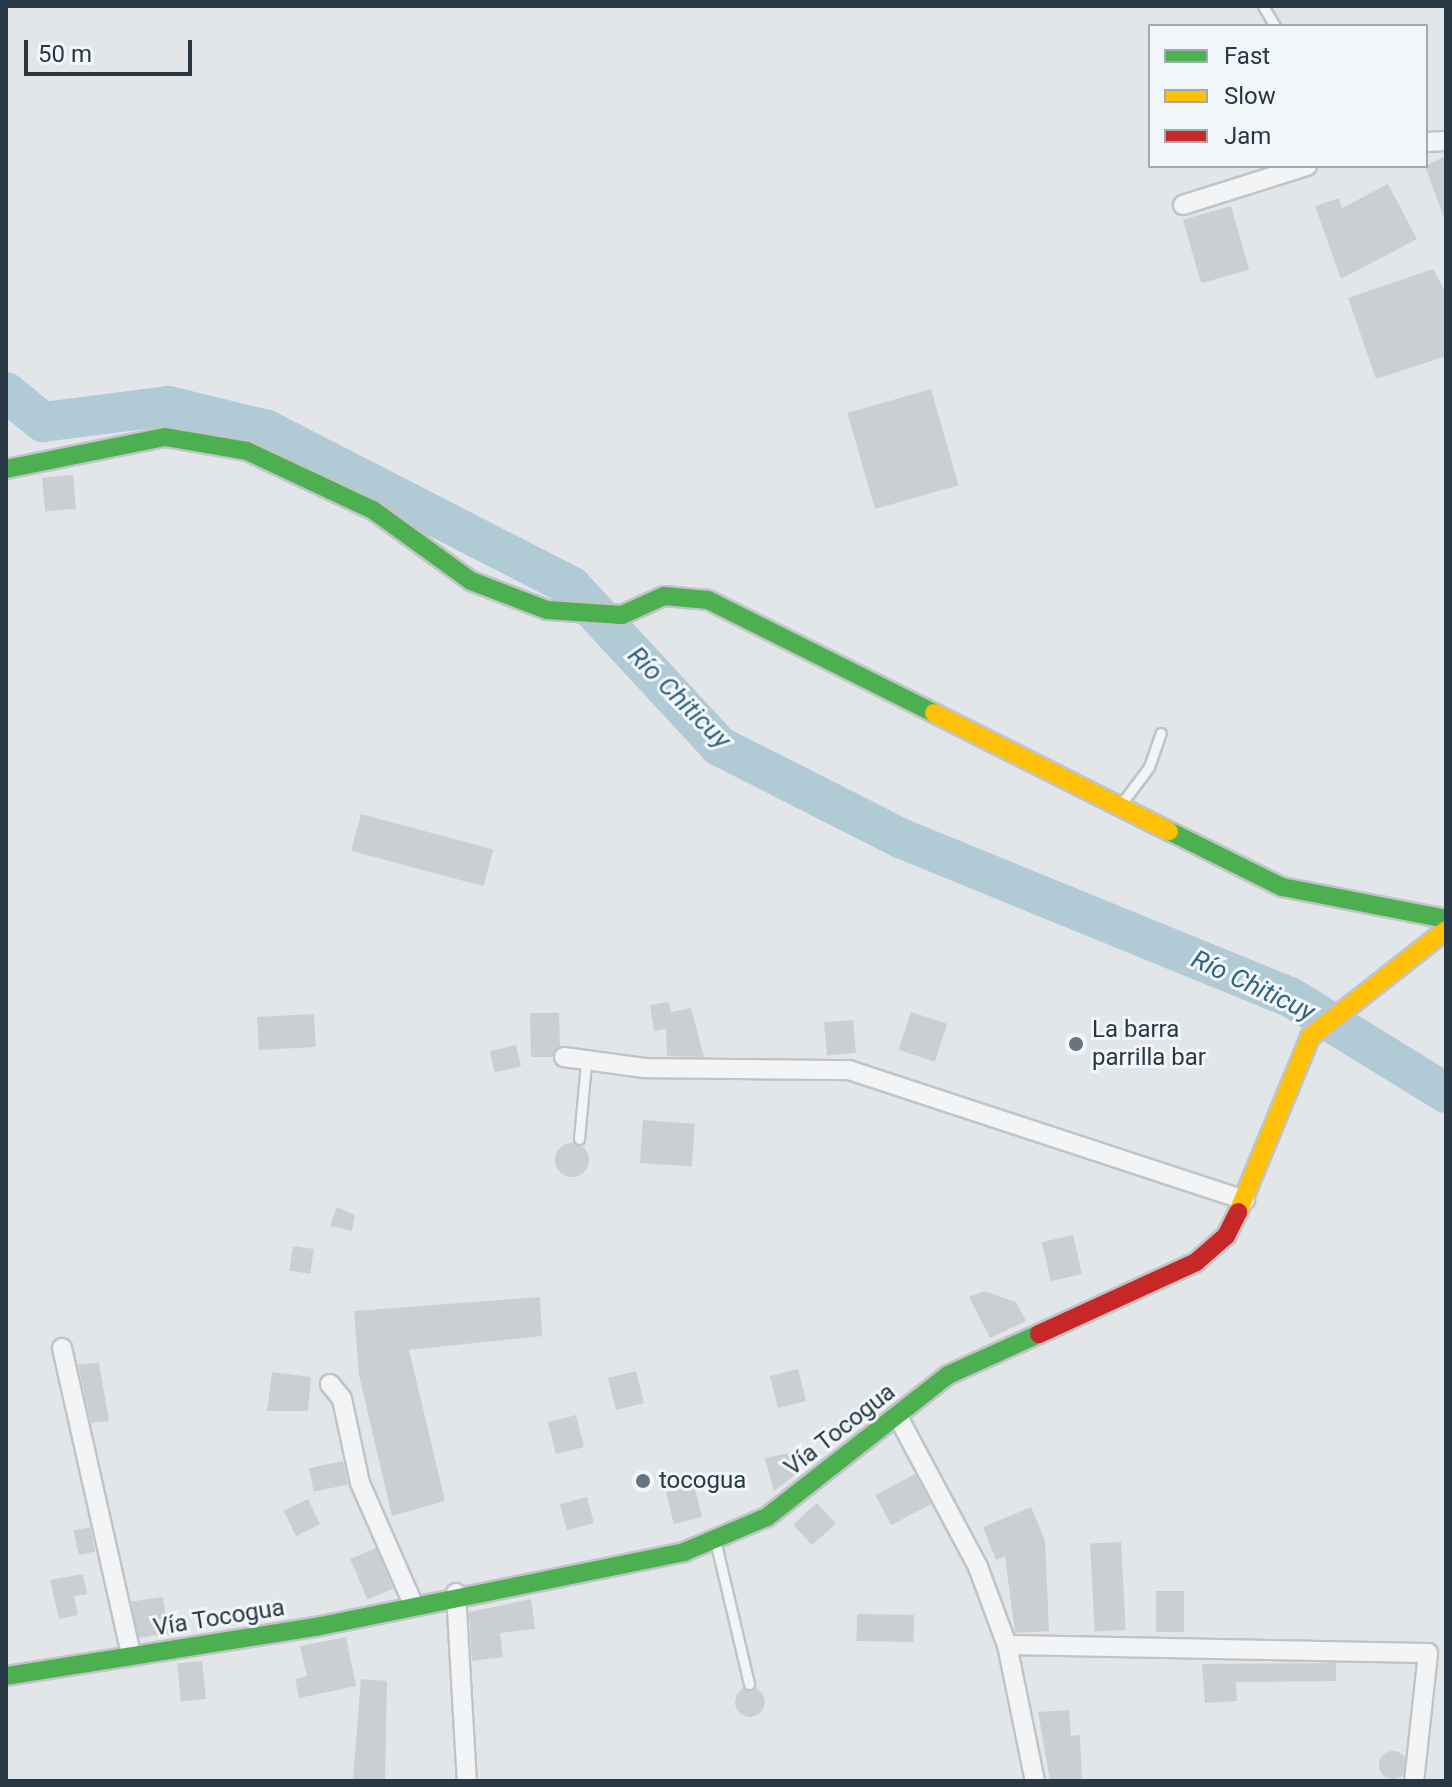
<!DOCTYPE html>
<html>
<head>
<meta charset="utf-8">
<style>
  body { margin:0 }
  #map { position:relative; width:1452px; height:1787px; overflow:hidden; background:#e3e6e9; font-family:Roboto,sans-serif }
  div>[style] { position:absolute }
  .river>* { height:40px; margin:-20px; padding:0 20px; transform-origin:20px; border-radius:20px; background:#b0cad6 }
  .building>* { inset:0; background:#cccfd1; transform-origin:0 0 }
  .round { border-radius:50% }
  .roads { filter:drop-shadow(2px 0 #c1c4c7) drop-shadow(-2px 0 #c1c4c7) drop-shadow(0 2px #c1c4c7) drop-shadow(0 -2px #c1c4c7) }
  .lane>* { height:9px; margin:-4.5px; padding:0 4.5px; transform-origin:4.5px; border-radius:4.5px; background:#f3f4f5 }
  .street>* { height:18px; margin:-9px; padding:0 9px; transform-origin:9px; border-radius:9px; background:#f3f4f5 }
  .fast>* { height:18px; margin:-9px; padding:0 9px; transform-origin:9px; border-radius:9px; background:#4caf50 }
  .slow>* { height:18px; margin:-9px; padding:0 9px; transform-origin:9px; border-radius:9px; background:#ffc107 }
  .jam>* { height:18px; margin:-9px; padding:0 9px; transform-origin:9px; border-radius:9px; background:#c62828 }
  .dots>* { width:22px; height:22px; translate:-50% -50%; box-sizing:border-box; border:4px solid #f1f6f8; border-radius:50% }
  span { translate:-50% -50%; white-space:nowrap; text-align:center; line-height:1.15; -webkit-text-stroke:6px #f1f6f8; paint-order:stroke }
  .poi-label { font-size:24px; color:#283844 }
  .left { translate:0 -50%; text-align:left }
  .street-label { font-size:24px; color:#283844 }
  .water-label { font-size:26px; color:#2f627c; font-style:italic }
  .frame { position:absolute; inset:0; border:8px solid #283844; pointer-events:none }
  .legend { position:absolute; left:1148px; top:24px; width:280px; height:144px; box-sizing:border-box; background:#f1f6f8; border:2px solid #a1aab0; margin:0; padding:10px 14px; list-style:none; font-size:24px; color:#283844 }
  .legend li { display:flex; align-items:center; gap:16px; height:40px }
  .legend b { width:40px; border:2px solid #a1aab0 }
  .scale { position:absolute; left:24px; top:40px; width:168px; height:36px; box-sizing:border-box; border:4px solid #283844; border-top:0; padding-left:10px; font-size:24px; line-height:28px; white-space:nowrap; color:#283844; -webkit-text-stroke:6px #f1f6f8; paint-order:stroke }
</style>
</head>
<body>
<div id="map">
  <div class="river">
    <div style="left:6px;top:392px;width:48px;rotate:39deg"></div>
    <div style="left:43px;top:422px;width:126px;rotate:-7.3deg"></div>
    <div style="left:168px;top:406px;width:102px;rotate:13.6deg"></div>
    <div style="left:267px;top:430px;width:343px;rotate:27.2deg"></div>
    <div style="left:572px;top:587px;width:217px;rotate:47.2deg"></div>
    <div style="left:719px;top:746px;width:203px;rotate:26.9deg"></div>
    <div style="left:900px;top:838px;width:421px;rotate:22.2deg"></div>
    <div style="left:1290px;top:997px;width:183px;rotate:31.6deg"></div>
  </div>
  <div class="building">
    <div style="clip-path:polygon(1446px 156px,1446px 218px,1444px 218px,1425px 166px)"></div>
    <div style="clip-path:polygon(1388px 184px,1417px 239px,1341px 279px,1315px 206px,1339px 198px,1342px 208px)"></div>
    <div style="left:1231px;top:206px;width:66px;height:50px;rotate:74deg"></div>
    <div style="clip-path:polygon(1433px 269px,1446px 293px,1446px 356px,1376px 379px,1348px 298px)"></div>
    <div style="left:931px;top:389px;width:100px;height:87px;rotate:74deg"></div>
    <div style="left:73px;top:475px;width:34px;height:31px;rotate:85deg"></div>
    <div style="left:361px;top:814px;width:137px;height:38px;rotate:15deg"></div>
    <div style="clip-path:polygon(669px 1002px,671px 1012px,691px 1008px,704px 1057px,667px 1056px,666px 1029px,654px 1031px,650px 1005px)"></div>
    <div style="left:911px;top:1012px;width:38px;height:40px;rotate:18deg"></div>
    <div style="clip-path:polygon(530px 1013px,559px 1013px,560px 1046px,552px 1057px,531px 1057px)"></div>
    <div style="left:314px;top:1014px;width:33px;height:57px;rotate:87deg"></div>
    <div style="left:853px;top:1020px;width:33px;height:29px;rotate:85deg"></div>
    <div style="left:516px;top:1045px;width:22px;height:27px;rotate:77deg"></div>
    <div style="left:643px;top:1120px;width:52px;height:43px;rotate:4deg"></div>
    <div class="round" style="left:555px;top:1143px;width:34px;height:34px"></div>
    <div style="clip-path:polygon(337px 1207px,355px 1215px,352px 1231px,330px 1226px)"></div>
    <div style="left:1073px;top:1235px;width:40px;height:32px;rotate:77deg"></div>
    <div style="left:293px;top:1246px;width:21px;height:25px;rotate:8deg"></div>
    <div style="clip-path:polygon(984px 1291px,1016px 1302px,1026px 1321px,990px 1338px,969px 1297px)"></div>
    <div style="clip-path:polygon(540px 1297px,542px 1336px,409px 1350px,445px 1501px,392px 1516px,359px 1375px,354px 1311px)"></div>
    <div style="clip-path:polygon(99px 1363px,109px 1421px,91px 1423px,78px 1364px)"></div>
    <div style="left:798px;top:1369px;width:33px;height:29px;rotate:76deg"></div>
    <div style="left:636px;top:1371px;width:33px;height:29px;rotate:76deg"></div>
    <div style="clip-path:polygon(272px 1372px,311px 1377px,308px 1411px,267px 1411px)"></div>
    <div style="left:576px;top:1415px;width:33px;height:29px;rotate:76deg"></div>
    <div style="clip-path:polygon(794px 1452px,799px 1472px,774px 1491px,765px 1458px)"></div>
    <div style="left:343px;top:1461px;width:24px;height:35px;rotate:78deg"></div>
    <div style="left:915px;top:1474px;width:34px;height:45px;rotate:62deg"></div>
    <div style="left:694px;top:1485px;width:33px;height:29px;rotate:76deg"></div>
    <div style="left:587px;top:1497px;width:27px;height:28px;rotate:75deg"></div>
    <div style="left:308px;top:1499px;width:28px;height:27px;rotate:64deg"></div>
    <div style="left:817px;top:1503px;width:28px;height:32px;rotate:48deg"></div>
    <div style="clip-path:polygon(1031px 1507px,1045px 1540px,1049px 1631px,1015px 1633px,1005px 1556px,996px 1560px,983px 1527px)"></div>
    <div style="left:90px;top:1527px;width:25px;height:17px;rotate:78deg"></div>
    <div style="left:1121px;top:1542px;width:88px;height:31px;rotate:87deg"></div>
    <div style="left:376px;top:1548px;width:44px;height:28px;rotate:67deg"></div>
    <div style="clip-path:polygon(83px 1574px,87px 1594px,74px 1596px,78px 1615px,59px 1619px,50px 1580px)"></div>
    <div style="left:1156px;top:1591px;width:28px;height:41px"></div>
    <div style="left:163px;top:1597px;width:37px;height:32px;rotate:82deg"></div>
    <div style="clip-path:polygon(531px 1599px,535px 1629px,500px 1633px,503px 1657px,472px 1661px,469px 1612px)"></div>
    <div style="left:857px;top:1614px;width:57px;height:27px;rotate:1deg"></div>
    <div style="clip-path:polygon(346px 1637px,356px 1686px,299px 1698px,295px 1679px,307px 1676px,300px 1646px)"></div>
    <div style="left:202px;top:1661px;width:38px;height:25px;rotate:84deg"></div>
    <div style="clip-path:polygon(1336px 1663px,1336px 1681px,1236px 1682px,1237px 1701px,1205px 1703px,1202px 1664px)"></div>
    <div style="clip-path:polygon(361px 1679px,387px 1681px,385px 1780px,353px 1779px)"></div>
    <div class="round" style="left:735px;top:1687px;width:30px;height:30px"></div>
    <div style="clip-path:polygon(1069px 1710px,1071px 1736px,1080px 1735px,1082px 1781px,1050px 1781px,1038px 1712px)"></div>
    <div class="round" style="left:1379px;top:1751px;width:28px;height:28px"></div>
  </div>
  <div class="roads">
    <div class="lane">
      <div style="left:1263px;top:6px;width:23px;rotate:59deg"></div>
      <div style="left:1122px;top:803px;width:45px;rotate:-53.1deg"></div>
      <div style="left:1149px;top:767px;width:36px;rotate:-71deg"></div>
      <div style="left:579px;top:1139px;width:76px;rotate:-84.7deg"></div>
      <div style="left:715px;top:1540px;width:148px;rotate:76.7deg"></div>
    </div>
    <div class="street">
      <div style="left:1426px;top:142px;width:20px;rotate:-3deg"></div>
      <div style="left:1183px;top:205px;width:130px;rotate:-17.5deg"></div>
      <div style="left:564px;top:1057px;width:81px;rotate:7.8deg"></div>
      <div style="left:644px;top:1068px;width:205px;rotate:0.6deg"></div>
      <div style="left:849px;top:1070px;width:417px;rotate:18.2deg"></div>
      <div style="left:62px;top:1348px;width:315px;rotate:77.3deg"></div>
      <div style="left:330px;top:1384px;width:19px;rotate:51deg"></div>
      <div style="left:342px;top:1399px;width:86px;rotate:77.9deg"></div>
      <div style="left:360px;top:1483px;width:132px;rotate:66.3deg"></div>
      <div style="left:897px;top:1415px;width:172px;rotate:61.9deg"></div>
      <div style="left:978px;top:1567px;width:83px;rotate:69.6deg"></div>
      <div style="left:1007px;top:1645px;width:139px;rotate:78.4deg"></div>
      <div style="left:456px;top:1593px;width:188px;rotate:86.7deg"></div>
      <div style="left:1007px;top:1645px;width:421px;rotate:1.1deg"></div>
      <div style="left:1428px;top:1653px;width:129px;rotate:96.2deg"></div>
    </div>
    <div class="fast">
      <div style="left:6px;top:469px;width:162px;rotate:-11.4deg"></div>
      <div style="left:165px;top:437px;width:83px;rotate:9.7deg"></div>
      <div style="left:247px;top:451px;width:139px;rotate:25.1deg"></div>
      <div style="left:373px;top:510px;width:121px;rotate:35.9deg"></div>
      <div style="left:471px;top:581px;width:81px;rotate:20.9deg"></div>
      <div style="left:547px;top:610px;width:75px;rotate:3.8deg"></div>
      <div style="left:622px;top:615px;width:46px;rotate:-24.3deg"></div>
      <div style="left:664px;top:596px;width:44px;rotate:5.2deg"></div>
      <div style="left:708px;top:600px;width:253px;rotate:26.6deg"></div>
      <div style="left:1169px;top:831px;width:126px;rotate:26.4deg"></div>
      <div style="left:1282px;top:887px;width:167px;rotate:11deg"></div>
      <div style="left:6px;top:1676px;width:314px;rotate:-9deg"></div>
      <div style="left:316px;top:1627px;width:376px;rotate:-11.5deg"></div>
      <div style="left:684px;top:1552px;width:90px;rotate:-22.9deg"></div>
      <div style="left:767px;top:1517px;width:230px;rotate:-38.1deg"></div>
      <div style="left:948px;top:1375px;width:100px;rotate:-24.3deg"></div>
    </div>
    <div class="slow">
      <div style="left:934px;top:713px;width:263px;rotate:26.7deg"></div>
      <div style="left:1238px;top:1212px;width:189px;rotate:-67.6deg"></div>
      <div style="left:1310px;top:1037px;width:173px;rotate:-38.2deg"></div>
    </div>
    <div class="jam">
      <div style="left:1039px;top:1334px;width:173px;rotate:-24.6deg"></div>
      <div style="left:1196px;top:1262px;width:40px;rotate:-41deg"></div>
      <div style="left:1226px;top:1236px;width:27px;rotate:-63deg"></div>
    </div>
  </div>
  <div class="dots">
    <div style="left:1076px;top:1044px;background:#69757e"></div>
    <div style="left:643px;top:1481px;background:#69757e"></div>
  </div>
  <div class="poi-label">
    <span class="left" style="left:1092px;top:1044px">La barra<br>parrilla bar</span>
    <span class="left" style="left:659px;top:1481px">tocogua</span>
  </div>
  <div class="street-label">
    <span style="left:840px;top:1430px;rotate:-38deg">Vía Tocogua</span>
    <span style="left:219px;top:1618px;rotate:-9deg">Vía Tocogua</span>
  </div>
  <div class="water-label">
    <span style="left:679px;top:698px;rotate:45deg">Río Chiticuy</span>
    <span style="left:1253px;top:986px;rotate:25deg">Río Chiticuy</span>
  </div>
  <div class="frame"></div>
  <ul class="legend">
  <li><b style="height:10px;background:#4caf50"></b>Fast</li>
  <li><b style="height:10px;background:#ffc107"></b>Slow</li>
  <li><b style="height:10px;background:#c62828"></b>Jam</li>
  </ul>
  <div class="scale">50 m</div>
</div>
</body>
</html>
